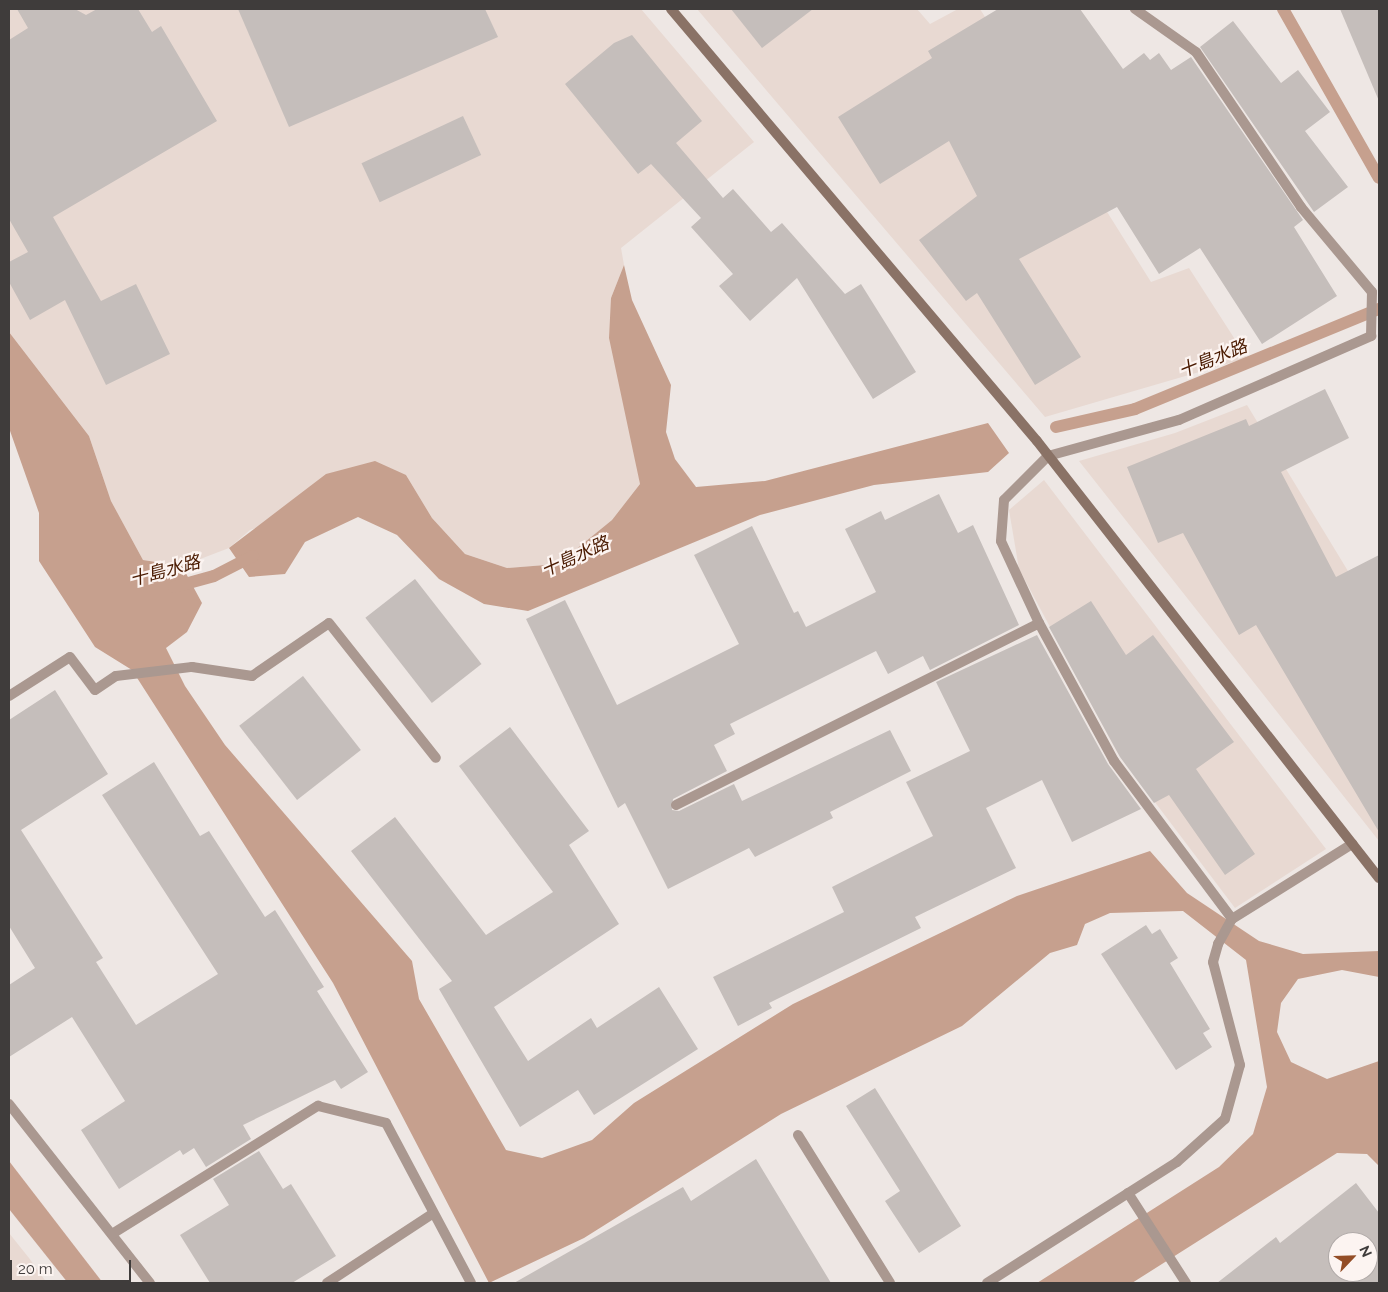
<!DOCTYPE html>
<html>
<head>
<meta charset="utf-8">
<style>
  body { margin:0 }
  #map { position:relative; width:1388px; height:1292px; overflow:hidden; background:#eee7e4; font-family:Raleway,"Noto Sans JP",sans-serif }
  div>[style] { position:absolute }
  .built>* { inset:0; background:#e8d9d2 }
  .water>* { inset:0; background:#c6a08e }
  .stream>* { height:12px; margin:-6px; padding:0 6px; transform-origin:6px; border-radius:6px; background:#c6a08e }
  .building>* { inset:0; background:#c5bebb; transform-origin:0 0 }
  .street>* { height:10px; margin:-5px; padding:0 5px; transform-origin:5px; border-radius:5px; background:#aa9890 }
  .secondary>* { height:10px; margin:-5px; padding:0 5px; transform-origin:5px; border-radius:5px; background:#8a7266 }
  span { translate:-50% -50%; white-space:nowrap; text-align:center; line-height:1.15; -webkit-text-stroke:4.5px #fcf4f1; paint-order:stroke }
  .water-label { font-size:18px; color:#4a1a00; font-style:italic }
  .frame { position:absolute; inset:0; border:10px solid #3f3c3b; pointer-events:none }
  .north { position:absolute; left:1328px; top:1232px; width:50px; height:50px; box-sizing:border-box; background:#fcf4f1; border:1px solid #b0aaa8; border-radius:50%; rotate:66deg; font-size:14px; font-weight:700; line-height:20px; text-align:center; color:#3f3c3b }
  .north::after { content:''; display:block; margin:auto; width:18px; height:22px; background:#934d26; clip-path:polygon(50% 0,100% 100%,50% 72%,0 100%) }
  .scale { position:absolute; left:10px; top:1260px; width:121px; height:22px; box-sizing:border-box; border:2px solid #3f3c3b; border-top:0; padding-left:6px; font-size:15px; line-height:18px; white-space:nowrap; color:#3f3c3b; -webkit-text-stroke:4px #fcf4f1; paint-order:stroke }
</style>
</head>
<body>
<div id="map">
  <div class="built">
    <div style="clip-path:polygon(9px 9px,641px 9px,754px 142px,621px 248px,624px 265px,611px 298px,640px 484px,612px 520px,558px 564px,507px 568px,465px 554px,432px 518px,406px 475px,250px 530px,229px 548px,182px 566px,143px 560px,111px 501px,89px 436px,9px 332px)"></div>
    <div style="clip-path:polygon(697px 9px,917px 9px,930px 24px,958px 9px,980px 9px,1151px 282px,1189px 268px,1247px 358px,1045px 417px)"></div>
    <div style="clip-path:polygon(1247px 405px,1379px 622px,1379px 841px,1079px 461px,1175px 433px)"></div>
    <div style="clip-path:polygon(1044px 480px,1326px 849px,1235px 908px,1117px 752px,1019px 569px,1009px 510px)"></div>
    <div style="clip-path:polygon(9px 1233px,29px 1258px,47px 1283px,9px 1283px)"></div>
  </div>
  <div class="water">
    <div style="clip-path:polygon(624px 265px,632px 300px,671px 385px,666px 432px,675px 459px,696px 487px,765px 481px,988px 423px,1009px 453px,988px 472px,874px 485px,760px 515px,528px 611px,484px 604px,439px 579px,397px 535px,358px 517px,305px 542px,285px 574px,249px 577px,229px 548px,326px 474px,375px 461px,406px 475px,432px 518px,465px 554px,507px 568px,558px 564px,612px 520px,640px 484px,609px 338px,611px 298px)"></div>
    <div style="clip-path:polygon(9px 332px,89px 436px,111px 501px,143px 560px,182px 566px,202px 603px,187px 632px,166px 648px,185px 686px,225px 745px,412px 961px,419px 999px,506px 1150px,542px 1158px,592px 1140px,634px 1103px,793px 1004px,1017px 896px,1150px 851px,1187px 893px,1259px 941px,1303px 954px,1379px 951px,1379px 977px,1342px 970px,1298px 979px,1281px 1003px,1277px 1032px,1291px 1062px,1327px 1079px,1379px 1061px,1379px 1166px,1367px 1154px,1337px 1153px,1132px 1283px,1037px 1283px,1219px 1167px,1253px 1134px,1267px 1087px,1246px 960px,1183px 911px,1110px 913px,1085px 924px,1077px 945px,1050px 953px,962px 1026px,781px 1114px,584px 1238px,489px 1283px,333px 983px,132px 670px,95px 647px,39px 561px,39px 513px,9px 428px)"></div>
    <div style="clip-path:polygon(9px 1161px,103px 1283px,68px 1283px,9px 1209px)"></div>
  </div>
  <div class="stream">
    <div style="left:1283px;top:9px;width:194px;rotate:60.4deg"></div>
    <div style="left:1056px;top:427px;width:81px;rotate:-12.8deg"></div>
    <div style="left:1135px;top:409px;width:264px;rotate:-22.3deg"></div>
    <div style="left:174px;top:587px;width:41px;rotate:-15.4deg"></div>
    <div style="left:214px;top:576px;width:44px;rotate:-27.1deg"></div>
  </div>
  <div class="building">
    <div style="clip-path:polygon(17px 9px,75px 9px,86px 15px,97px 9px,138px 9px,152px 32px,161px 26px,217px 121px,53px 217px,101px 301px,136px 284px,170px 354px,106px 385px,65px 300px,30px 320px,9px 282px,9px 262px,28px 252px,9px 219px,9px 40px,28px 28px)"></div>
    <div style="clip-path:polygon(238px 9px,485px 9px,498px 37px,289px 127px)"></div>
    <div style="clip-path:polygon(731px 9px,813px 9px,762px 48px)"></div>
    <div style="clip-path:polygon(998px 9px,1080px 9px,1123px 69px,1144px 53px,1150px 60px,1159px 53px,1171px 70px,1191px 57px,1303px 220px,1294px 227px,1337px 296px,1262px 344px,1200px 248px,1159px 274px,1117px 207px,1019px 259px,1081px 357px,1035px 385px,977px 293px,966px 301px,919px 240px,977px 196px,949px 141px,880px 184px,838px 117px,932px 58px,928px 51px)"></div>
    <div style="clip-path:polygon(1340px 9px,1379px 9px,1379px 101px)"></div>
    <div style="clip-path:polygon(1233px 21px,1281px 83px,1298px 70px,1330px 112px,1305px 131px,1348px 187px,1314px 212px,1200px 47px)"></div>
    <div style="clip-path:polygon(632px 35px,702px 121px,676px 143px,723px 198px,733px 189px,771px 232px,782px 223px,845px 294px,861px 284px,916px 372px,873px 399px,797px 278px,750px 321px,719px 286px,733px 274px,691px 227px,701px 218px,651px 164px,638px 174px,565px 84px,614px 43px)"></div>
    <div style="left:463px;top:116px;width:43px;height:112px;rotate:65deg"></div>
    <div style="clip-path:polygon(1325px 389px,1349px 438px,1281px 472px,1336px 577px,1379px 555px,1379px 832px,1256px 625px,1239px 635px,1183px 533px,1158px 543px,1127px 467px,1246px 419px,1249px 426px)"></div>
    <div style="clip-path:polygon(939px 494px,958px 533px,973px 525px,1019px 625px,930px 670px,923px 656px,888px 674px,876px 651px,730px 724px,735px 734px,714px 745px,727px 771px,673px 799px,672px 810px,679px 811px,734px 784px,742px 801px,890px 730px,911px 771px,830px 812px,833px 818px,755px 857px,749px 848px,668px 889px,625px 803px,618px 808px,526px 619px,565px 600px,617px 705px,739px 644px,694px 555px,752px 526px,794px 613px,798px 611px,806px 627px,876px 592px,845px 529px,881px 511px,885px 520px)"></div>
    <div style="left:415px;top:579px;width:108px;height:63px;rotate:52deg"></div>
    <div style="clip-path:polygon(1091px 601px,1126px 655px,1153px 635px,1234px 742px,1196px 769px,1255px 854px,1225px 875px,1169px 795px,1154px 803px,1120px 757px,1049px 627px)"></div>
    <div style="clip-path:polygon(1037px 635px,1108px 764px,1141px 809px,1072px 842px,1042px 780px,986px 808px,1016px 868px,915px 917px,921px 928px,769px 1003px,772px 1008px,738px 1026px,713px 977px,844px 912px,832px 887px,933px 836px,906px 782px,970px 751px,936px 682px)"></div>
    <div style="left:303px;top:676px;width:94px;height:81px;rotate:52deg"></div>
    <div style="clip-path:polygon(55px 690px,108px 774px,21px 830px,103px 958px,96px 962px,136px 1025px,218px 974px,102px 795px,154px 762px,200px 836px,209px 831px,265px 917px,275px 910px,324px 987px,317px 991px,368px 1072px,341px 1089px,335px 1080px,243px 1125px,251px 1139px,206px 1167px,194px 1148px,183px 1155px,180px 1150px,119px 1189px,81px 1130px,125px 1101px,72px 1017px,9px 1057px,9px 985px,35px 968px,9px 926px,9px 720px)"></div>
    <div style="clip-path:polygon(510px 727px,589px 831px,569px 845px,619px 924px,494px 1007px,528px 1061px,591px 1018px,597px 1028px,659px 987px,698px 1049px,594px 1115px,578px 1090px,520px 1127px,439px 989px,452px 981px,351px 851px,395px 817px,486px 935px,553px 892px,459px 766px)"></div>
    <div style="clip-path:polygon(1146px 925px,1152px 934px,1160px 929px,1178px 958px,1170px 963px,1210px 1029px,1203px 1033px,1212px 1047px,1176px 1070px,1101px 954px)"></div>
    <div style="clip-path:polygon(875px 1088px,961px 1226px,919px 1253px,885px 1201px,900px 1191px,846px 1106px)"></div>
    <div style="clip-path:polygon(259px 1151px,283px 1189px,291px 1184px,336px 1256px,292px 1283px,210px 1283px,180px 1235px,229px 1205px,213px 1179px)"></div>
    <div style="clip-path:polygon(756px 1159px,831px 1283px,514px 1283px,683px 1187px,691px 1201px)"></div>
    <div style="clip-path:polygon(evenodd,1356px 1183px,1379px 1213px,1379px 1283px,1217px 1283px,1276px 1237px,1280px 1243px,1356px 1183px,1338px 1242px,1368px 1242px,1368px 1272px,1338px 1272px,1338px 1242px)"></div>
  </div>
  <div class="street">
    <div style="left:1039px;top:623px;width:157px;rotate:61.5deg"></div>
    <div style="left:1114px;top:761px;width:197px;rotate:53.2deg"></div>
    <div style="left:9px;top:696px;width:72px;rotate:-32.6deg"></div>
    <div style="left:70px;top:657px;width:41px;rotate:52.9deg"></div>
    <div style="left:95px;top:690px;width:25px;rotate:-34deg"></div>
    <div style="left:116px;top:676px;width:77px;rotate:-6.8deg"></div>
    <div style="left:192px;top:667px;width:61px;rotate:8.5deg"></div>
    <div style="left:252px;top:676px;width:93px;rotate:-34.5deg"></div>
    <div style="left:329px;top:623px;width:172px;rotate:51.6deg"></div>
    <div style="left:676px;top:805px;width:406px;rotate:-26.6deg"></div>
    <div style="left:1039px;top:623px;width:90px;rotate:-114.9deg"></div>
    <div style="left:1001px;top:541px;width:41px;rotate:-85.8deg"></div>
    <div style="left:1004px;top:500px;width:62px;rotate:-45deg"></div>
    <div style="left:1048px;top:456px;width:136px;rotate:-15.4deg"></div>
    <div style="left:1179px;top:420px;width:210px;rotate:-23.6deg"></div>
    <div style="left:1371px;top:336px;width:44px;rotate:-88.7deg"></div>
    <div style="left:1372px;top:292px;width:111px;rotate:-129.9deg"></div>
    <div style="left:1301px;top:207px;width:187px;rotate:-124.1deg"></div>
    <div style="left:1196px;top:52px;width:75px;rotate:-144.8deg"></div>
    <div style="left:9px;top:1104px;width:228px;rotate:51.8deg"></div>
    <div style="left:798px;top:1135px;width:174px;rotate:58.1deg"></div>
    <div style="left:1128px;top:1193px;width:107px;rotate:57.2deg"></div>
    <div style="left:112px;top:1234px;width:243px;rotate:-31.9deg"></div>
    <div style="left:318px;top:1106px;width:70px;rotate:14deg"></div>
    <div style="left:386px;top:1123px;width:181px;rotate:62deg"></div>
    <div style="left:327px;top:1283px;width:126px;rotate:-33.3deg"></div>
    <div style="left:987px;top:1283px;width:225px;rotate:-32.5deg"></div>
    <div style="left:1177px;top:1162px;width:64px;rotate:-41.9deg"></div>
    <div style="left:1225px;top:1119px;width:56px;rotate:-74.5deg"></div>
    <div style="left:1240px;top:1065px;width:106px;rotate:-104.7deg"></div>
    <div style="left:1213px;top:962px;width:19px;rotate:-74deg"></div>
    <div style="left:1218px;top:944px;width:29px;rotate:-61deg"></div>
    <div style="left:1232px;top:919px;width:142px;rotate:-32deg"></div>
  </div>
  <div class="secondary">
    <div style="left:671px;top:9px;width:566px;rotate:49.73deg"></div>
    <div style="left:1037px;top:441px;width:555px;rotate:51.95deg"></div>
  </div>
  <div class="water-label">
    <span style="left:1213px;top:359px;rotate:-22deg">十島水路</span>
    <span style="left:575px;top:557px;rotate:-24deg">十島水路</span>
    <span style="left:165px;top:571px;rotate:-15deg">十島水路</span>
  </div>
  <div class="frame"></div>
  <div class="north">N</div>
  <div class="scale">20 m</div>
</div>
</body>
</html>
